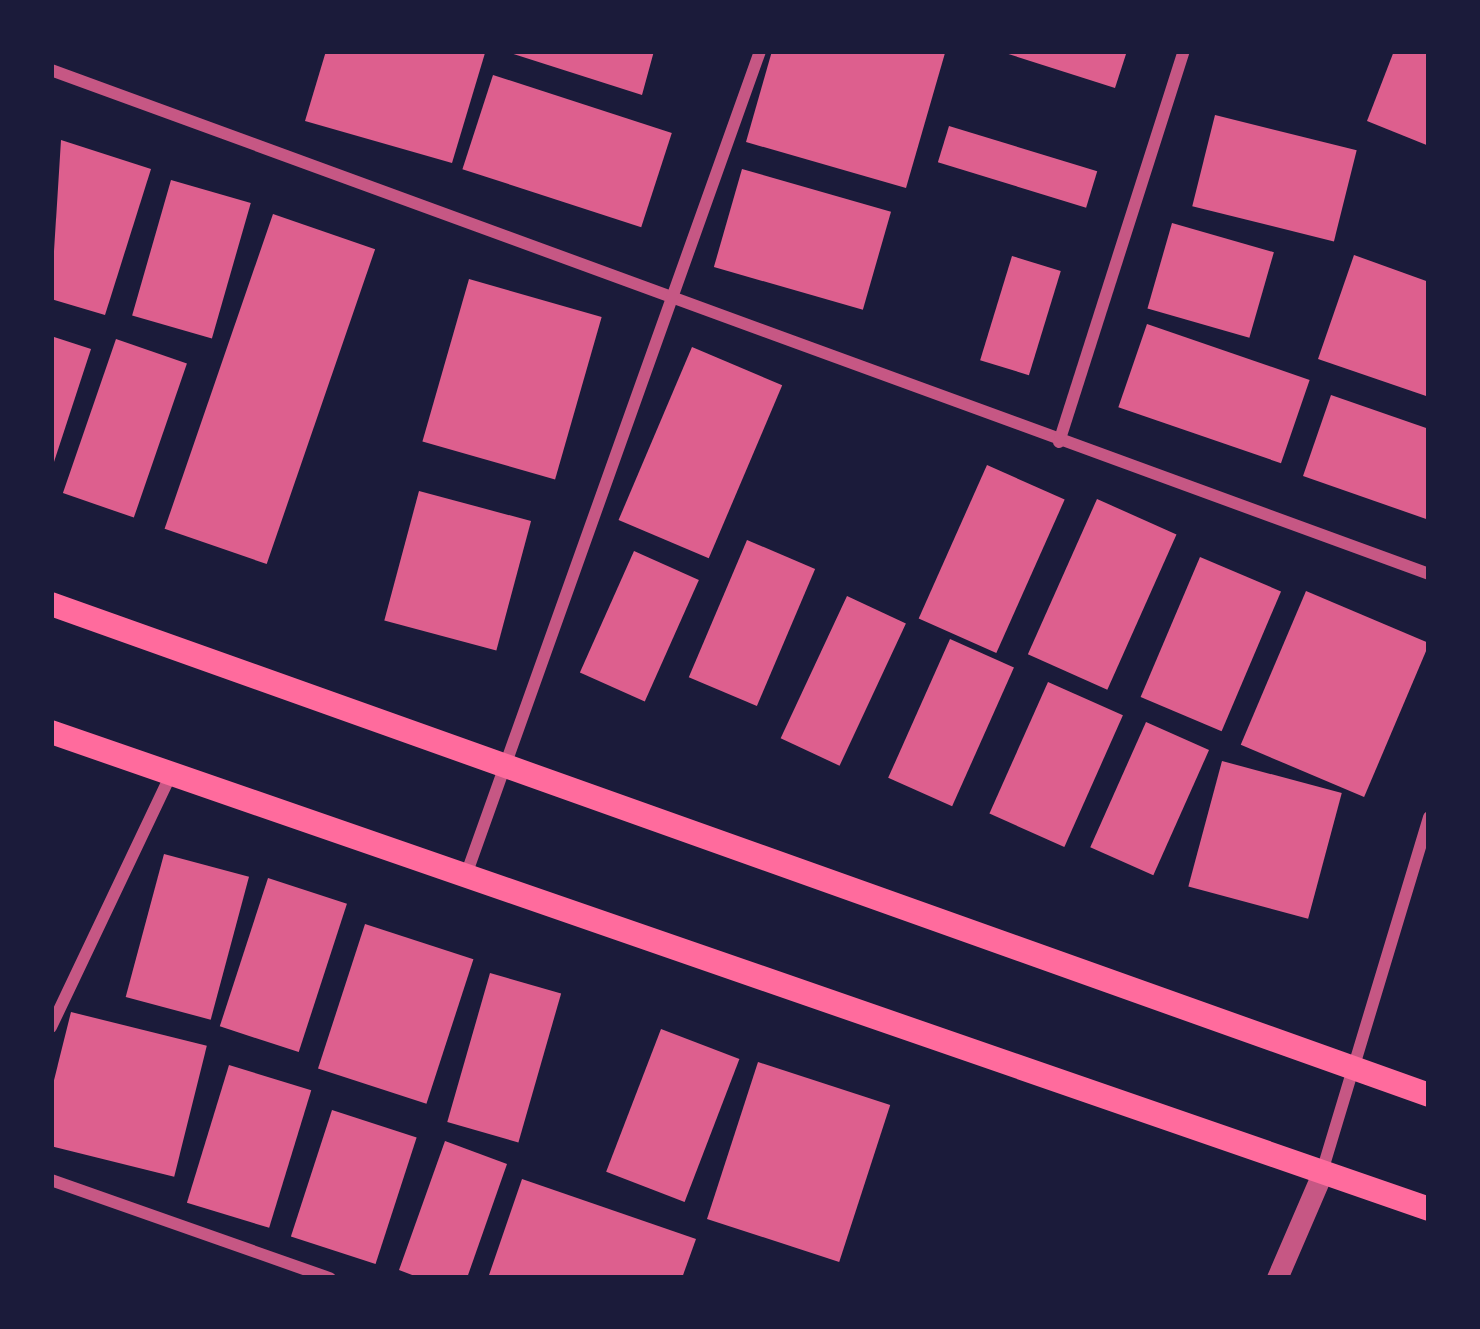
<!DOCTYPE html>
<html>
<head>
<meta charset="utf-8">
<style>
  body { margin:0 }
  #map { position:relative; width:1480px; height:1329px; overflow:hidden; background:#1b1b3a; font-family:"Noto Sans",sans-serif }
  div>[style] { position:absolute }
  .building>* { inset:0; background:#dd5f8e; transform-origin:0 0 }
  .minor>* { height:12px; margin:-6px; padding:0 6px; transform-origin:6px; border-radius:6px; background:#c65784 }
  .tertiary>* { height:21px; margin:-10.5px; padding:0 10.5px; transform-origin:10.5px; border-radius:10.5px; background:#c65784 }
  .secondary>* { height:24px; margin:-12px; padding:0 12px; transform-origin:12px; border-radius:12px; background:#ff6b9d }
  span { translate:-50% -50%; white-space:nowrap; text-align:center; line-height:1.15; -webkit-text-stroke:12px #1b1b3a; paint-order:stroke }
  .frame { position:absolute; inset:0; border:54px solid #1b1b3a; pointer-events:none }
</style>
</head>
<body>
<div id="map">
  <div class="building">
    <div style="clip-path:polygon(326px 51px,485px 53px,452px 163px,305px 121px)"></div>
    <div style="clip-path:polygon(504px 51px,654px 51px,642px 95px)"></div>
    <div style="clip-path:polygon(772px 51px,945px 53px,906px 188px,746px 142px)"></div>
    <div style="clip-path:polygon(999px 51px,1127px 51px,1115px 88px)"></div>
    <div style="clip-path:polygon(1394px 51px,1429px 51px,1429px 146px,1367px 121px)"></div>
    <div style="left:493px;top:75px;width:188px;height:99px;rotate:18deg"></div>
    <div style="left:1215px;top:115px;width:146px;height:94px;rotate:14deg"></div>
    <div style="left:949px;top:126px;width:155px;height:38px;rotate:17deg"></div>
    <div style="clip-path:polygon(61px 140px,151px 169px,105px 315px,51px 299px)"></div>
    <div style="left:742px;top:169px;width:155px;height:102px;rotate:16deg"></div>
    <div style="left:171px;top:180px;width:83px;height:141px;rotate:16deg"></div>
    <div style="left:273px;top:214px;width:108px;height:333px;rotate:19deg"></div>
    <div style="left:1172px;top:223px;width:106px;height:89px;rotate:16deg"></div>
    <div style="clip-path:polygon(1354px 255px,1429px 282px,1429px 397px,1318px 359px)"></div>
    <div style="left:1012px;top:256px;width:51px;height:109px;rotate:17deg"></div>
    <div style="left:469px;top:279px;width:138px;height:169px;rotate:16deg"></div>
    <div style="left:1147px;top:324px;width:172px;height:88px;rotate:19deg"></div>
    <div style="clip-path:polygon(51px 336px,91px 349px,52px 468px,51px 468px)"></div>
    <div style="left:116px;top:339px;width:75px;height:163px;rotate:19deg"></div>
    <div style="left:692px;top:347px;width:98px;height:188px;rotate:23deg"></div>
    <div style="clip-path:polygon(1331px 395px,1429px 429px,1429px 520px,1303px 476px)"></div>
    <div style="left:987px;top:465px;width:85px;height:168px;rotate:24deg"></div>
    <div style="left:419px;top:491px;width:116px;height:134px;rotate:15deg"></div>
    <div style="left:1097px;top:499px;width:87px;height:170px;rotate:24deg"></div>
    <div style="left:747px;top:540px;width:74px;height:149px;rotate:23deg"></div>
    <div style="left:634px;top:551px;width:71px;height:133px;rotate:24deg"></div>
    <div style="left:1200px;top:557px;width:88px;height:152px;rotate:23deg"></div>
    <div style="left:1306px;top:591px;width:134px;height:167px;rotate:23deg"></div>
    <div style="left:847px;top:596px;width:65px;height:157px;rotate:25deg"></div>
    <div style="left:950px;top:639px;width:70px;height:152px;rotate:24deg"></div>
    <div style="left:1048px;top:682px;width:82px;height:144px;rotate:24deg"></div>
    <div style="left:1146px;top:722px;width:69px;height:137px;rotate:24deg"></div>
    <div style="left:1222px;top:761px;width:124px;height:130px;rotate:15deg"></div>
    <div style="left:164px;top:854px;width:88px;height:148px;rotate:15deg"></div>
    <div style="left:268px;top:878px;width:83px;height:156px;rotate:18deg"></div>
    <div style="left:365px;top:924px;width:114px;height:152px;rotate:18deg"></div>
    <div style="left:490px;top:973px;width:74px;height:155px;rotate:16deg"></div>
    <div style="left:71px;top:1012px;width:140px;height:135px;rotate:14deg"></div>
    <div style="left:661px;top:1029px;width:84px;height:153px;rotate:21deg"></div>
    <div style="left:758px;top:1062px;width:139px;height:165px;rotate:18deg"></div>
    <div style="left:229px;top:1065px;width:86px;height:144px;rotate:17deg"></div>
    <div style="left:332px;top:1110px;width:89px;height:133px;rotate:18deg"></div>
    <div style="clip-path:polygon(445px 1141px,507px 1164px,467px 1278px,420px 1278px,399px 1270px)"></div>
    <div style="clip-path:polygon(522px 1179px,696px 1239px,682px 1278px,488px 1278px)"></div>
  </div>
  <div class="minor">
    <div style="left:51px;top:70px;width:1467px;rotate:20.09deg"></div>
    <div style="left:1059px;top:442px;width:410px;rotate:-72.3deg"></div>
    <div style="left:466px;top:875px;width:875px;rotate:-70.36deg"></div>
    <div style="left:51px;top:1027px;width:280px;rotate:-64.6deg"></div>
    <div style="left:1321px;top:1175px;width:374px;rotate:-73.2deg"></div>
    <div style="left:51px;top:1180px;width:296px;rotate:19.4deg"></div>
  </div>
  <div class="tertiary">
    <div style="left:1277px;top:1278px;width:111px;rotate:-66.7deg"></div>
  </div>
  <div class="secondary">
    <div style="left:51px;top:604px;width:1463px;rotate:19.61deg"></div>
    <div style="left:51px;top:732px;width:1458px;rotate:19.09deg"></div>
  </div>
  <div class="frame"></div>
</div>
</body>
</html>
